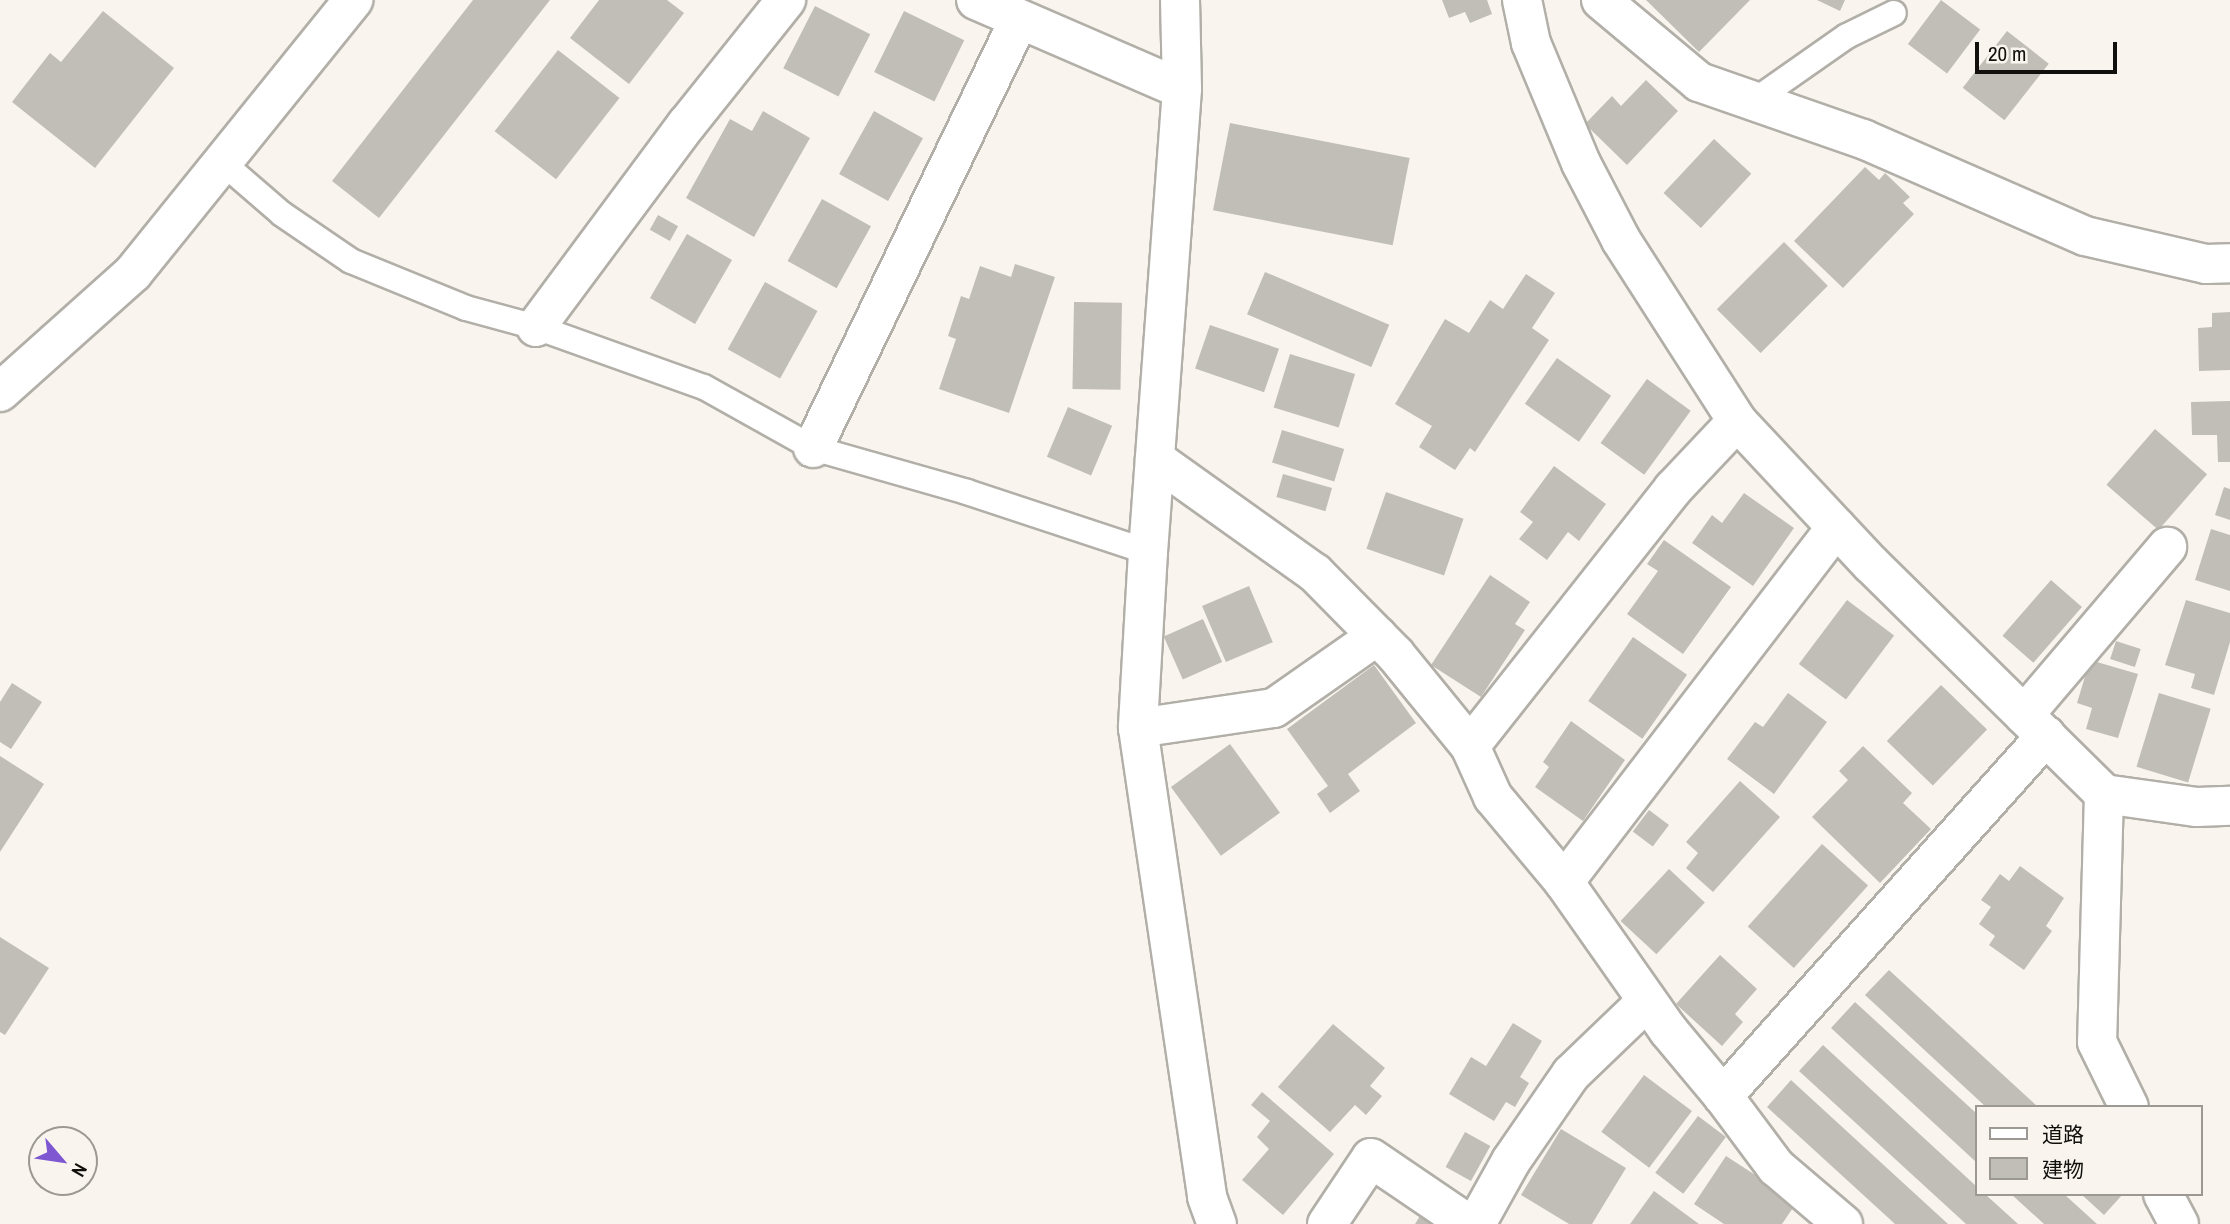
<!DOCTYPE html>
<html>
<head>
<meta charset="utf-8">
<style>
  body { margin:0 }
  #map { position:relative; width:2230px; height:1224px; overflow:hidden; background:#f9f5ee; font-family:"Archivo Narrow","Noto Sans JP",sans-serif }
  div>[style] { position:absolute }
  .building>* { inset:0; background:#c1beb7; transform-origin:0 0 }
  .roads { filter:drop-shadow(2px 0 #b2afa8) drop-shadow(-2px 0 #b2afa8) drop-shadow(0 2px #b2afa8) drop-shadow(0 -2px #b2afa8) }
  .service>* { height:24px; margin:-12px; padding:0 12px; transform-origin:12px; border-radius:12px; background:#fff }
  .minor>* { height:38px; margin:-19px; padding:0 19px; transform-origin:19px; border-radius:19px; background:#fff }
  .tertiary>* { height:38px; margin:-19px; padding:0 19px; transform-origin:19px; border-radius:19px; background:#fff }
  span { translate:-50% -50%; white-space:nowrap; text-align:center; line-height:1.15; -webkit-text-stroke:6px #f9f5ee; paint-order:stroke }
  .legend { position:absolute; left:1975px; top:1105px; width:228px; height:91px; box-sizing:border-box; background:#f9f5ee; border:2px solid #9c9994; margin:0; padding:9px 12px; list-style:none; font-size:21px; color:#11100d }
  .legend li { display:flex; align-items:center; gap:14px; height:35px }
  .legend b { width:35px; border:2px solid #9c9994 }
  .north { position:absolute; left:28px; top:1126px; width:70px; height:70px; box-sizing:border-box; background:#f9f5ee; border:2px solid #9c9994; border-radius:50%; rotate:119deg; font-size:19px; font-weight:700; line-height:28px; text-align:center; color:#11100d }
  .north::after { content:''; display:block; margin:auto; width:24px; height:32px; background:#7e57d1; clip-path:polygon(50% 0,100% 100%,50% 72%,0 100%) }
  .scale { position:absolute; left:1975px; top:42px; width:142px; height:32px; box-sizing:border-box; border:4px solid #11100d; border-top:0; padding-left:9px; font-size:21px; line-height:24px; white-space:nowrap; color:#11100d; -webkit-text-stroke:5px #f9f5ee; paint-order:stroke }
</style>
</head>
<body>
<div id="map">
  <div class="building">
    <div style="clip-path:polygon(473px 0,550px 0,379px 218px,332px 181px)"></div>
    <div style="clip-path:polygon(599px 0,667px 0,684px 13px,629px 84px,570px 38px)"></div>
    <div style="clip-path:polygon(1442px 0,1487px 0,1492px 14px,1470px 23px,1465px 12px,1449px 18px)"></div>
    <div style="clip-path:polygon(1646px 0,1750px 0,1699px 52px)"></div>
    <div style="clip-path:polygon(1817px 0,1845px 0,1840px 11px)"></div>
    <div style="left:1941px;top:0;width:49px;height:55px;rotate:37deg"></div>
    <div style="left:815px;top:6px;width:62px;height:70px;rotate:27deg"></div>
    <div style="clip-path:polygon(103px 11px,174px 68px,95px 168px,12px 102px,50px 53px,61px 62px)"></div>
    <div style="left:904px;top:11px;width:67px;height:68px;rotate:26deg"></div>
    <div style="left:2007px;top:31px;width:53px;height:72px;rotate:38deg"></div>
    <div style="left:558px;top:50px;width:78px;height:103px;rotate:38deg"></div>
    <div style="clip-path:polygon(1646px 80px,1678px 111px,1627px 165px,1585px 124px,1612px 96px,1621px 106px)"></div>
    <div style="clip-path:polygon(763px 111px,810px 138px,754px 237px,686px 198px,730px 119px,752px 131px)"></div>
    <div style="left:874px;top:111px;width:56px;height:72px;rotate:29deg"></div>
    <div style="left:1230px;top:123px;width:183px;height:89px;rotate:11deg"></div>
    <div style="left:1714px;top:139px;width:51px;height:74px;rotate:43deg"></div>
    <div style="clip-path:polygon(1865px 167px,1879px 180px,1885px 173px,1910px 197px,1903px 203px,1914px 214px,1843px 288px,1794px 241px)"></div>
    <div style="left:822px;top:199px;width:56px;height:71px;rotate:29deg"></div>
    <div style="left:658px;top:215px;width:23px;height:17px;rotate:29deg"></div>
    <div style="left:687px;top:234px;width:52px;height:74px;rotate:30deg"></div>
    <div style="left:1784px;top:242px;width:62px;height:95px;rotate:45deg"></div>
    <div style="clip-path:polygon(1015px 264px,1055px 277px,1009px 413px,939px 389px,956px 339px,948px 336px,961px 296px,969px 299px,980px 266px,1011px 277px)"></div>
    <div style="left:1265px;top:272px;width:135px;height:46px;rotate:23deg"></div>
    <div style="clip-path:polygon(1526px 274px,1555px 293px,1532px 328px,1549px 340px,1475px 452px,1470px 448px,1455px 470px,1419px 447px,1432px 426px,1395px 404px,1445px 319px,1469px 333px,1490px 300px,1503px 309px)"></div>
    <div style="left:765px;top:282px;width:60px;height:77px;rotate:29deg"></div>
    <div style="left:1074px;top:302px;width:48px;height:87px;rotate:1deg"></div>
    <div style="clip-path:polygon(2230px 312px,2230px 370px,2199px 371px,2198px 328px,2212px 327px,2212px 313px)"></div>
    <div style="left:1210px;top:325px;width:73px;height:46px;rotate:19deg"></div>
    <div style="left:1290px;top:354px;width:68px;height:56px;rotate:17deg"></div>
    <div style="left:1557px;top:358px;width:66px;height:56px;rotate:35deg"></div>
    <div style="left:1647px;top:379px;width:54px;height:79px;rotate:36deg"></div>
    <div style="clip-path:polygon(2230px 401px,2230px 462px,2218px 462px,2217px 435px,2192px 435px,2191px 402px)"></div>
    <div style="left:1068px;top:407px;width:48px;height:54px;rotate:23deg"></div>
    <div style="left:2155px;top:429px;width:69px;height:74px;rotate:41deg"></div>
    <div style="left:1282px;top:430px;width:65px;height:34px;rotate:17deg"></div>
    <div style="clip-path:polygon(1554px 466px,1606px 504px,1579px 541px,1568px 532px,1547px 560px,1519px 539px,1533px 522px,1520px 512px)"></div>
    <div style="left:1283px;top:474px;width:51px;height:24px;rotate:16deg"></div>
    <div style="clip-path:polygon(2224px 487px,2230px 489px,2230px 520px,2215px 515px)"></div>
    <div style="left:1386px;top:492px;width:82px;height:60px;rotate:19deg"></div>
    <div style="clip-path:polygon(1744px 493px,1794px 528px,1753px 586px,1692px 543px,1712px 515px,1722px 523px)"></div>
    <div style="clip-path:polygon(2211px 529px,2230px 535px,2230px 591px,2195px 580px)"></div>
    <div style="clip-path:polygon(1664px 540px,1731px 587px,1683px 654px,1627px 614px,1658px 571px,1647px 564px)"></div>
    <div style="clip-path:polygon(1490px 575px,1530px 602px,1515px 624px,1525px 630px,1481px 697px,1431px 665px)"></div>
    <div style="left:2051px;top:580px;width:41px;height:74px;rotate:41deg"></div>
    <div style="left:1249px;top:586px;width:61px;height:51px;rotate:67deg"></div>
    <div style="left:1847px;top:600px;width:59px;height:80px;rotate:37deg"></div>
    <div style="clip-path:polygon(2186px 600px,2230px 613px,2230px 642px,2214px 695px,2191px 688px,2195px 674px,2165px 665px)"></div>
    <div style="left:1203px;top:619px;width:47px;height:43px;rotate:66deg"></div>
    <div style="left:1633px;top:637px;width:66px;height:78px;rotate:35deg"></div>
    <div style="left:2116px;top:641px;width:26px;height:19px;rotate:18deg"></div>
    <div style="clip-path:polygon(2090px 660px,2138px 674px,2118px 738px,2086px 729px,2092px 708px,2077px 703px)"></div>
    <div style="clip-path:polygon(1374px 665px,1416px 723px,1348px 774px,1360px 791px,1330px 813px,1317px 794px,1328px 786px,1287px 729px)"></div>
    <div style="clip-path:polygon(12px 683px,42px 702px,11px 749px,0 742px,0 702px)"></div>
    <div style="left:1941px;top:685px;width:64px;height:78px;rotate:44deg"></div>
    <div style="clip-path:polygon(1788px 693px,1827px 722px,1774px 794px,1727px 759px,1755px 722px,1763px 727px)"></div>
    <div style="left:2159px;top:693px;width:54px;height:77px;rotate:17deg"></div>
    <div style="clip-path:polygon(1571px 721px,1625px 760px,1583px 821px,1535px 787px,1549px 767px,1543px 762px)"></div>
    <div style="left:1230px;top:744px;width:85px;height:73px;rotate:54deg"></div>
    <div style="clip-path:polygon(1863px 746px,1912px 793px,1903px 803px,1931px 829px,1880px 883px,1812px 817px,1848px 780px,1839px 771px)"></div>
    <div style="clip-path:polygon(0 756px,44px 784px,0 852px)"></div>
    <div style="clip-path:polygon(1740px 781px,1780px 817px,1713px 892px,1686px 868px,1698px 853px,1686px 842px)"></div>
    <div style="left:1649px;top:810px;width:25px;height:27px;rotate:37deg"></div>
    <div style="left:1822px;top:844px;width:62px;height:111px;rotate:42deg"></div>
    <div style="clip-path:polygon(2020px 866px,2064px 898px,2046px 926px,2052px 931px,2024px 970px,1989px 945px,1995px 936px,1979px 924px,1991px 907px,1981px 900px,2000px 874px,2009px 881px)"></div>
    <div style="left:1669px;top:869px;width:49px;height:71px;rotate:43deg"></div>
    <div style="clip-path:polygon(0 937px,49px 968px,5px 1035px,0 1032px)"></div>
    <div style="clip-path:polygon(1720px 955px,1757px 989px,1735px 1014px,1743px 1022px,1722px 1046px,1676px 1004px)"></div>
    <div style="clip-path:polygon(1889px 970px,2038px 1107px,1986px 1107px,1865px 995px)"></div>
    <div style="clip-path:polygon(1855px 1002px,1976px 1113px,1976px 1162px,1831px 1028px)"></div>
    <div style="clip-path:polygon(1513px 1023px,1542px 1041px,1520px 1077px,1529px 1083px,1515px 1107px,1506px 1102px,1494px 1121px,1449px 1094px,1471px 1057px,1486px 1066px)"></div>
    <div style="clip-path:polygon(1333px 1024px,1385px 1068px,1370px 1086px,1382px 1096px,1366px 1115px,1355px 1105px,1330px 1132px,1278px 1087px)"></div>
    <div style="clip-path:polygon(1823px 1045px,1976px 1186px,1976px 1194px,1985px 1194px,2018px 1224px,1966px 1224px,1799px 1071px)"></div>
    <div style="left:1644px;top:1075px;width:60px;height:71px;rotate:37deg"></div>
    <div style="clip-path:polygon(1791px 1080px,1948px 1224px,1895px 1224px,1767px 1107px)"></div>
    <div style="clip-path:polygon(1262px 1092px,1334px 1154px,1283px 1215px,1242px 1180px,1269px 1149px,1257px 1137px,1270px 1121px,1251px 1105px)"></div>
    <div style="left:1698px;top:1116px;width:35px;height:71px;rotate:37deg"></div>
    <div style="clip-path:polygon(1561px 1129px,1626px 1168px,1592px 1224px,1569px 1224px,1521px 1195px)"></div>
    <div style="left:1465px;top:1132px;width:29px;height:40px;rotate:29deg"></div>
    <div style="clip-path:polygon(1726px 1156px,1797px 1202px,1782px 1224px,1724px 1224px,1694px 1204px)"></div>
    <div style="clip-path:polygon(1654px 1191px,1699px 1224px,1630px 1224px)"></div>
    <div style="clip-path:polygon(2011px 1194px,2064px 1194px,2097px 1224px,2044px 1224px)"></div>
    <div style="clip-path:polygon(2081px 1194px,2123px 1194px,2104px 1215px)"></div>
    <div style="clip-path:polygon(1423px 1211px,1445px 1224px,1415px 1224px)"></div>
  </div>
  <div class="roads">
    <div class="service">
      <div style="left:1754px;top:101px;width:113px;rotate:-35deg"></div>
      <div style="left:1847px;top:36px;width:52px;rotate:-26.1deg"></div>
      <div style="left:223px;top:163px;width:78px;rotate:40.8deg"></div>
      <div style="left:282px;top:214px;width:83px;rotate:34.3deg"></div>
      <div style="left:351px;top:261px;width:124px;rotate:22.2deg"></div>
      <div style="left:466px;top:308px;width:73px;rotate:15.2deg"></div>
      <div style="left:536px;top:327px;width:178px;rotate:19.7deg"></div>
      <div style="left:704px;top:387px;width:125px;rotate:29.2deg"></div>
      <div style="left:813px;top:448px;width:160px;rotate:15.9deg"></div>
      <div style="left:967px;top:492px;width:191px;rotate:18.3deg"></div>
    </div>
    <div class="minor">
      <div style="left:976px;top:0;width:224px;rotate:23.4deg"></div>
      <div style="left:1180px;top:0;width:89px;rotate:88.7deg"></div>
      <div style="left:1182px;top:89px;width:464px;rotate:94.2deg"></div>
      <div style="left:1148px;top:552px;width:176px;rotate:93.3deg"></div>
      <div style="left:1138px;top:728px;width:474px;rotate:81.6deg"></div>
      <div style="left:1207px;top:1197px;width:29px;rotate:70deg"></div>
      <div style="left:1522px;top:0;width:44px;rotate:78.2deg"></div>
      <div style="left:1531px;top:43px;width:130px;rotate:67.4deg"></div>
      <div style="left:1581px;top:163px;width:87px;rotate:62.5deg"></div>
      <div style="left:1621px;top:240px;width:215px;rotate:57.3deg"></div>
      <div style="left:1737px;top:421px;width:196px;rotate:46.9deg"></div>
      <div style="left:1871px;top:564px;width:327px;rotate:44.6deg"></div>
      <div style="left:2104px;top:794px;width:248px;rotate:91.6deg"></div>
      <div style="left:2097px;top:1042px;width:72px;rotate:63.8deg"></div>
      <div style="left:1601px;top:0;width:128px;rotate:39.9deg"></div>
      <div style="left:1699px;top:82px;width:174px;rotate:19.2deg"></div>
      <div style="left:1863px;top:139px;width:242px;rotate:23.6deg"></div>
      <div style="left:2085px;top:236px;width:124px;rotate:13deg"></div>
      <div style="left:2206px;top:264px;width:24px;rotate:-2deg"></div>
      <div style="left:536px;top:327px;width:253px;rotate:-53.4deg"></div>
      <div style="left:687px;top:124px;width:159px;rotate:-51.4deg"></div>
      <div style="left:813px;top:448px;width:475px;rotate:-64.3deg"></div>
      <div style="left:1155px;top:459px;width:196px;rotate:35.5deg"></div>
      <div style="left:1315px;top:573px;width:114px;rotate:45.4deg"></div>
      <div style="left:1395px;top:654px;width:119px;rotate:50.8deg"></div>
      <div style="left:1470px;top:746px;width:56px;rotate:65.7deg"></div>
      <div style="left:1493px;top:797px;width:111px;rotate:50.1deg"></div>
      <div style="left:1564px;top:882px;width:181px;rotate:54.9deg"></div>
      <div style="left:1668px;top:1030px;width:86px;rotate:50.2deg"></div>
      <div style="left:1723px;top:1096px;width:89px;rotate:53.3deg"></div>
      <div style="left:1776px;top:1167px;width:88px;rotate:40.4deg"></div>
      <div style="left:2024px;top:715px;width:221px;rotate:-49.6deg"></div>
      <div style="left:1138px;top:728px;width:137px;rotate:-8.4deg"></div>
      <div style="left:1274px;top:708px;width:126px;rotate:-35deg"></div>
      <div style="left:1470px;top:746px;width:328px;rotate:-51.7deg"></div>
      <div style="left:1673px;top:489px;width:93px;rotate:-46.7deg"></div>
      <div style="left:2104px;top:794px;width:94px;rotate:8deg"></div>
      <div style="left:2197px;top:807px;width:33px;rotate:-2deg"></div>
      <div style="left:1564px;top:882px;width:447px;rotate:-52.5deg"></div>
      <div style="left:1723px;top:1096px;width:484px;rotate:-48.1deg"></div>
      <div style="left:2163px;top:1194px;width:34px;rotate:62deg"></div>
      <div style="left:1327px;top:1224px;width:79px;rotate:-56.3deg"></div>
      <div style="left:1371px;top:1158px;width:117px;rotate:34.2deg"></div>
      <div style="left:1476px;top:1224px;width:72px;rotate:-60.9deg"></div>
      <div style="left:1511px;top:1161px;width:106px;rotate:-55.4deg"></div>
      <div style="left:1571px;top:1074px;width:105px;rotate:-43.8deg"></div>
    </div>
    <div class="tertiary">
      <div style="left:0;top:392px;width:178px;rotate:-41.8deg"></div>
      <div style="left:133px;top:273px;width:351px;rotate:-51.1deg"></div>
    </div>
  </div>
  <ul class="legend">
  <li><b style="height:9px;background:#fff"></b>道路</li>
  <li><b style="height:19px;background:#c1beb7"></b>建物</li>
  </ul>
  <div class="north">N</div>
  <div class="scale">20 m</div>
</div>
</body>
</html>
